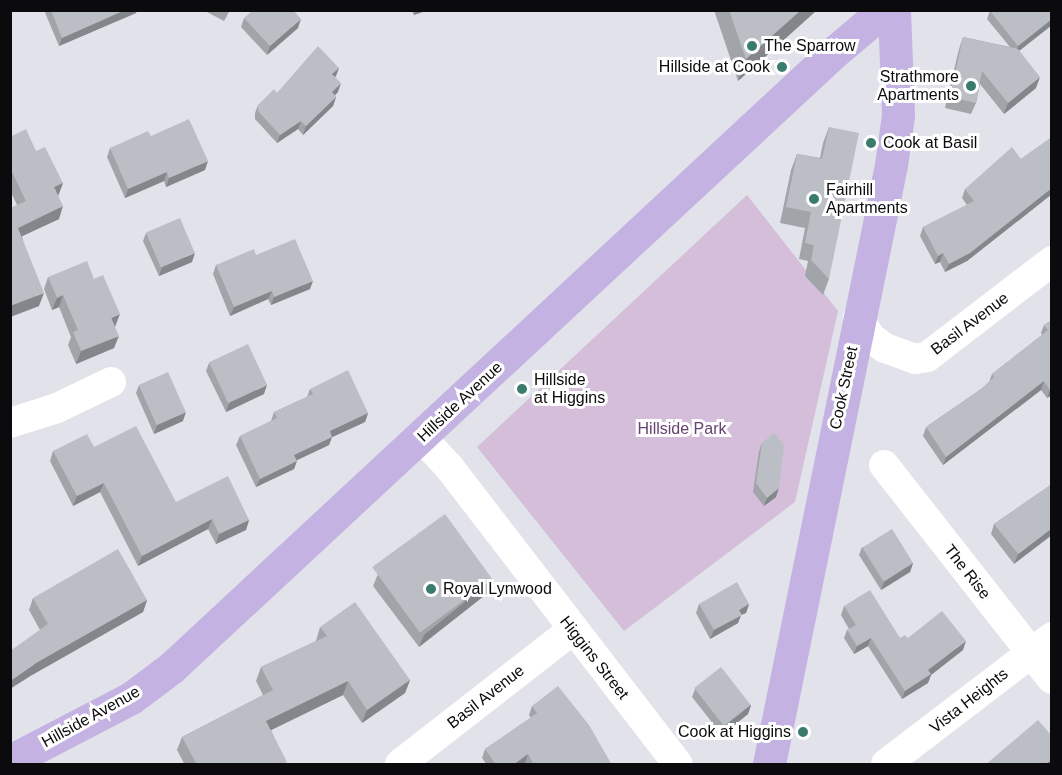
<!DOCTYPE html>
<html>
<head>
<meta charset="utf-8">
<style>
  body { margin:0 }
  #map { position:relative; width:1062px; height:775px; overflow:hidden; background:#e2e3ea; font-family:Arial,sans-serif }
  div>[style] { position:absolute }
  .green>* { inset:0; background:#d4beda }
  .minor>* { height:30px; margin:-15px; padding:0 15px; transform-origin:15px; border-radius:15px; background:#fff }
  .major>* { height:33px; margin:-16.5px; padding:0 16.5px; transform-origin:16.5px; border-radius:16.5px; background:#c4b2e3 }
  .wall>* { inset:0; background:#a1a4a9 }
  .shaded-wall>* { inset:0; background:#83868a }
  .building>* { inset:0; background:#bbbfc5; transform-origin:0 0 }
  .dots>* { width:16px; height:16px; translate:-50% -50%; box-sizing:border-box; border:3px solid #fff; border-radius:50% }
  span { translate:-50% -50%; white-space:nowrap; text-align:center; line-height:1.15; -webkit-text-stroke:6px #fff; paint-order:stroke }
  .poi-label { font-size:16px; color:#0b0b0d }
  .left { translate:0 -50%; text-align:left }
  .right { translate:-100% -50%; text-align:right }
  .street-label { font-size:16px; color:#0b0b0d }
  .park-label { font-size:16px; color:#684372 }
  .frame { position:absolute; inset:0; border:12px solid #0b0b0d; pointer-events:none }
</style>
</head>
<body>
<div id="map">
  <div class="green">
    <div style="clip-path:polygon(747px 195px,838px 311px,795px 502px,624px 631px,477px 447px)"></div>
  </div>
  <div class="minor">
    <div style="left:858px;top:318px;width:24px;rotate:57deg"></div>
    <div style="left:871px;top:338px;width:17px;rotate:36deg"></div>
    <div style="left:885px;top:348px;width:32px;rotate:20deg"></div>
    <div style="left:915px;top:359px;width:12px;rotate:-9deg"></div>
    <div style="left:927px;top:357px;width:158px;rotate:-37.5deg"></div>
    <div style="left:10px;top:423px;width:49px;rotate:-17.7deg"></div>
    <div style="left:57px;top:408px;width:60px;rotate:-25.7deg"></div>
    <div style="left:422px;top:438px;width:40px;rotate:47deg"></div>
    <div style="left:449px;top:467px;width:375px;rotate:52.4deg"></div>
    <div style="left:884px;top:465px;width:272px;rotate:51.9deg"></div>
    <div style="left:400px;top:764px;width:218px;rotate:-37.9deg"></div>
    <div style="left:886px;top:764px;width:209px;rotate:-37.4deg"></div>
  </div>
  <div class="major">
    <div style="left:10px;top:761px;width:136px;rotate:-27.5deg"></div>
    <div style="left:131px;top:698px;width:50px;rotate:-36.9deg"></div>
    <div style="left:171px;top:668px;width:902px;rotate:-42.89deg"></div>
    <div style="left:832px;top:54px;width:68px;rotate:-40.2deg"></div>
    <div style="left:769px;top:764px;width:611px;rotate:-78.49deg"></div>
    <div style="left:891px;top:165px;width:50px;rotate:-82deg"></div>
    <div style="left:898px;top:115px;width:105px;rotate:-92.2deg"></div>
  </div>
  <div class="wall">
    <div style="clip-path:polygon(44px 10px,137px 10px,136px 13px,59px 46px)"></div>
    <div style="clip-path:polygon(205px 10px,230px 10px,224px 21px,205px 11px)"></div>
    <div style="clip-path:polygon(411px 10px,428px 10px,414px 15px)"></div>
    <div style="clip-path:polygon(714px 10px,817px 10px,738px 81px)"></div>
    <div style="clip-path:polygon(1052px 10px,1052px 25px,1019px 51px,1036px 88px,1004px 114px,980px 84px,976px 103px,971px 114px,945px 108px,959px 49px,963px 37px,1010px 47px,987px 19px,990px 11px)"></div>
    <div style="clip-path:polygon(244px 18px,298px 28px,267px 55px,241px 27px)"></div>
    <div style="clip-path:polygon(339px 68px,335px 77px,338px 92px,335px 95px,336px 97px,333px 106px,303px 135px,298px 129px,277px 143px,255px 119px,255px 113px,258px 105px,277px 93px)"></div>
    <div style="clip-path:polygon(829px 127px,829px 279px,823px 295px,805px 276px,808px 261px,799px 259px,805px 228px,780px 223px,791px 170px,797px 154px,820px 158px,823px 143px)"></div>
    <div style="clip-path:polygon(151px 136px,205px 170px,166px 187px,164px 181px,125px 198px,107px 157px,110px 148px)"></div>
    <div style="clip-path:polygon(10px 137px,36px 151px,63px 183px,58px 196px,59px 219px,22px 236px,39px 306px,10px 317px,17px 205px,10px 190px)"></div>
    <div style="clip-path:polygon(1052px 137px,1052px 194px,967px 261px,945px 272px,940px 262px,935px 264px,920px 236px,923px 227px,967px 205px,962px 198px,965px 189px,1021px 159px)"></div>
    <div style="clip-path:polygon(146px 233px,192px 262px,159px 276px,143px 241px)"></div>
    <div style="clip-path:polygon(256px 255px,310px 289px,271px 305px,268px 299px,230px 316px,213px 274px,216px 265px)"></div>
    <div style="clip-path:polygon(48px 277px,115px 326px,114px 348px,76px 364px,68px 345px,71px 337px,59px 307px,52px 310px,44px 289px)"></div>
    <div style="clip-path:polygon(1052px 320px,1052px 395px,1047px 398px,1041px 390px,943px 465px,923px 436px,926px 427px,981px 389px,989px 382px,992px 374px,1042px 335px,1041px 333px,1044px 325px)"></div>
    <div style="clip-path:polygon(209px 363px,264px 394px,226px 412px,206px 371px)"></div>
    <div style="clip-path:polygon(139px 385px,183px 421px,154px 434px,136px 393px)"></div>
    <div style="clip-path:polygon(310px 389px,368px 413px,365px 422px,332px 437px,329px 445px,297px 460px,294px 469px,256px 487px,236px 445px,240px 436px,271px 421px,274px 412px,307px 397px)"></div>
    <div style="clip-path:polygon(762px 443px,776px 497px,764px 506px,753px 492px,759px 451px)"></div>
    <div style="clip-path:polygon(94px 447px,176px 502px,249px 520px,246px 530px,216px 544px,208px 529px,138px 566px,100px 492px,73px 506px,50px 461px,53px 451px)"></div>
    <div style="clip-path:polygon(1052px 484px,1014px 564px,991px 534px,994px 524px)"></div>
    <div style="clip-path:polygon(862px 547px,913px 563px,910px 572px,881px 590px,859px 555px)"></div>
    <div style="clip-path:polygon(378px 574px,493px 579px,489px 592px,419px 647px,373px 586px)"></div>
    <div style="clip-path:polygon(33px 598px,147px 600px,143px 612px,32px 675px,40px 630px,29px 610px)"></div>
    <div style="clip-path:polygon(699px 604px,749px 604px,746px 613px,741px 615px,738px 623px,710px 639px,696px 613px)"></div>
    <div style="clip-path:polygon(844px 606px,900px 638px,908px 638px,963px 650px,931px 675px,928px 683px,902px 699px,868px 646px,854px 654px,844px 638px,847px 630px,849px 629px,841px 615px)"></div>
    <div style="clip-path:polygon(320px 627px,410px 680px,405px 693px,362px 723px,343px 695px,271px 730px,286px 765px,185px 765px,177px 750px,182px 737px,263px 695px,256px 681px,261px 667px,316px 641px)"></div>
    <div style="clip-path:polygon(695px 689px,751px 705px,748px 714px,722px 735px,692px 697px)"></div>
    <div style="clip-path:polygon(532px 706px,612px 765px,526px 765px,525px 763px,522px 765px,487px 765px,482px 758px,485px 749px,531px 718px,529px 715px)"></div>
  </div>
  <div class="shaded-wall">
    <div style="clip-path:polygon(125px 10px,137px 10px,136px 13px,59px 46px,62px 38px)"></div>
    <div style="clip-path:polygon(416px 10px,428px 10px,414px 15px)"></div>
    <div style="clip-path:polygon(801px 10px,817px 10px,738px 81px,746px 59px)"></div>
    <div style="clip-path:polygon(301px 19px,298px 28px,267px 55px,270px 46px)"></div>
    <div style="clip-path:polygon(1052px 19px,1052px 25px,1015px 54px,1018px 46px)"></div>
    <div style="clip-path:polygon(339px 68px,336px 76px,329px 83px,332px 74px)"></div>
    <div style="clip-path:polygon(1040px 77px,1036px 88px,1004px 114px,1008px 103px)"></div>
    <div style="clip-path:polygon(341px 83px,338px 92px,329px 101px,332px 92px)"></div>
    <div style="clip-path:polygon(336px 97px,333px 106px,303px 135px,306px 126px)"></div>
    <div style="clip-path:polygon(301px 121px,298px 129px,277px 143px,280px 135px)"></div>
    <div style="clip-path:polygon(208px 161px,205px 170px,166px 187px,169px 178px)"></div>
    <div style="clip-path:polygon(167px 172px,164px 181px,125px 198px,128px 189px)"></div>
    <div style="clip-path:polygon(63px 183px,58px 196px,54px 187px)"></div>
    <div style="clip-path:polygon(1052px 188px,1052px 194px,967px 261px,945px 272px,949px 264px)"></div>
    <div style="clip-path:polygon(63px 206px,59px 219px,14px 240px,18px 228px)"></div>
    <div style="clip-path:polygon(195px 253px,192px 262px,159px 276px,162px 267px)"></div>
    <div style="clip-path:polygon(943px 253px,940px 262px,935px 264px,938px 256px)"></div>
    <div style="clip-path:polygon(313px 281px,310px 289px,271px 305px,274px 297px)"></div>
    <div style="clip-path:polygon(272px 291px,268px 299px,230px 316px,234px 307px)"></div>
    <div style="clip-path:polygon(44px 293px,39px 306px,10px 317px,10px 306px)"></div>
    <div style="clip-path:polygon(63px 295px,59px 307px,52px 310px,57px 298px)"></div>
    <div style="clip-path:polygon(120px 314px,115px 327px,111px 318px)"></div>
    <div style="clip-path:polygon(119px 336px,114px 348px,76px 364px,81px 351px)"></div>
    <div style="clip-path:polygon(1044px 381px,1041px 390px,943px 465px,946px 457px)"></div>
    <div style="clip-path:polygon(267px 385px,264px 394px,226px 412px,229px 403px)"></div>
    <div style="clip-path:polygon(1052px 388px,1052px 395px,1047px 398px,1050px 390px)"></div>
    <div style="clip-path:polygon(186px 412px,183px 421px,154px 434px,157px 425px)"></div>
    <div style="clip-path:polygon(368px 413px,365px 422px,326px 440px,330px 431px)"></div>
    <div style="clip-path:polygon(332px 437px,329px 445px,291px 463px,294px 455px)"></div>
    <div style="clip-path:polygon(297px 461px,294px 469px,256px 487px,260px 479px)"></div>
    <div style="clip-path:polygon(104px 483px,100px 492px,73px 506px,77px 496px)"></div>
    <div style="clip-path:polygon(779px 488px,776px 497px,764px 506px,767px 498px)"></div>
    <div style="clip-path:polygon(212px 519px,208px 529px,138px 566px,142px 556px)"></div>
    <div style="clip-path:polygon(249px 520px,246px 530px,216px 544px,219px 534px)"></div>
    <div style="clip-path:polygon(1052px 528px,1052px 535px,1014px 564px,1018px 554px)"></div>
    <div style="clip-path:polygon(913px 563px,910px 572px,881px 590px,884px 582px)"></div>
    <div style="clip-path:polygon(493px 579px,489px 592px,419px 647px,424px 635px)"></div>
    <div style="clip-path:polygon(147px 600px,143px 612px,32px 675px,10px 689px,10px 681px,36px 663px)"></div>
    <div style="clip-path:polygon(749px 604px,746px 613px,741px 615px,738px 623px,710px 639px,714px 630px,739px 610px)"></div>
    <div style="clip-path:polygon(871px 638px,868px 646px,854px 654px,857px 646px)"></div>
    <div style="clip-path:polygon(966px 641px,963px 650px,931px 675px,928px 683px,902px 699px,905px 691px,928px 670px)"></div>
    <div style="clip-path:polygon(410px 680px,405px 693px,362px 723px,367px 710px)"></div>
    <div style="clip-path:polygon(348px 681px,343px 695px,261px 735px,266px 721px)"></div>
    <div style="clip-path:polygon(751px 705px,748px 714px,722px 735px,725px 726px)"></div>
    <div style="clip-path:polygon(528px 754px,525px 763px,522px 765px,513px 765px)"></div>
    <div style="clip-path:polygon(1052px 759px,1052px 765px,1044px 765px)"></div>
  </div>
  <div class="building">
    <div style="clip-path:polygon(51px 10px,125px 10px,62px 38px)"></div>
    <div style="clip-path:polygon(253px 10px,293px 10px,301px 19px,270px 46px,244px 18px)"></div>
    <div style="clip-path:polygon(729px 10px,801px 10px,746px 59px)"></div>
    <div style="clip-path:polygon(1052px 10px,1052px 19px,1018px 46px,990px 11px)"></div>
    <div style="clip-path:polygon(963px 37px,1018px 49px,1040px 77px,1008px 103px,982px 71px,976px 103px,950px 97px)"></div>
    <div style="clip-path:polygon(318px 46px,339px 68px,332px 74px,341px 83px,332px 92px,336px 97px,306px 126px,301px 121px,280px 135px,258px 111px,258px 105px,274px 89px,277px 93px)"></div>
    <div style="clip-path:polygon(189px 119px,208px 161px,169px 178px,167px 172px,128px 189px,110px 148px,148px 131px,151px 136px)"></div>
    <div style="clip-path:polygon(829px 127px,859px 133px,829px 279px,811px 260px,814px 245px,805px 243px,811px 212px,786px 207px,797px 154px,822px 159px)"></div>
    <div style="clip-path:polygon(26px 129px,36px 151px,45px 147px,63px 183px,54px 187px,63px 206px,18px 228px,44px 293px,10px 306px,10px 208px,26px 201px,10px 168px,10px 137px)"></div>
    <div style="clip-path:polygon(1052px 137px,1052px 188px,970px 253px,949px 264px,943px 253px,938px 256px,923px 227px,974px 201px,965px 189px,1012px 147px,1021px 159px)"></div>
    <div style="left:180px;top:218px;width:38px;height:37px;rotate:67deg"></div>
    <div style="clip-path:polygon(295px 239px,313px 281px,274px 297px,272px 291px,234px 307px,216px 265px,254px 249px,256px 255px)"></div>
    <div style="clip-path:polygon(87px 261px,94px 279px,103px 275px,120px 314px,111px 318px,119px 336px,81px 351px,73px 332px,78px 330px,63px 295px,57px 298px,48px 277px)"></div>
    <div style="clip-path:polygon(1052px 320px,1052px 388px,1050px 390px,1044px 381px,946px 457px,926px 427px,981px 389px,994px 377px,992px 374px,1048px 330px,1044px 325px)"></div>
    <div style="left:248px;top:344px;width:45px;height:43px;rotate:65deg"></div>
    <div style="clip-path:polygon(348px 370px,368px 413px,330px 431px,332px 437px,294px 455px,297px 461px,260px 479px,240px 436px,277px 418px,274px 412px,313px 394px,310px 389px)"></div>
    <div style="left:168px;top:372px;width:44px;height:32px;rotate:66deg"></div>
    <div style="clip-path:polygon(136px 426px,176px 502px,228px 476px,249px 520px,219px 534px,212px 519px,142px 556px,104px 483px,77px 496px,53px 451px,87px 434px,94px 447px)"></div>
    <div style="clip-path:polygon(774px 433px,784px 445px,779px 488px,767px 498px,756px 483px,762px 443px)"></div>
    <div style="clip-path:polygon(1052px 484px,1052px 528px,1018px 554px,994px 524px)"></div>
    <div style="left:445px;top:514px;width:81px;height:90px;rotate:54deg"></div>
    <div style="left:892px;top:529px;width:40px;height:35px;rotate:58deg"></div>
    <div style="clip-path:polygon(118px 549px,147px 600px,36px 663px,10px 681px,10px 651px,48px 624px,33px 598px)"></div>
    <div style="clip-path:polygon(737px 582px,749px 604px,739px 610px,742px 615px,714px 630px,699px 604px)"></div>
    <div style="clip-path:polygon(870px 590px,900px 638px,905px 635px,908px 638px,942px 611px,966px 641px,928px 670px,931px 674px,905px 691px,871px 638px,857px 646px,847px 630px,856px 625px,844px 606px)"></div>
    <div style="clip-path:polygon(355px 602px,410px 680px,367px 710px,348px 681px,266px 721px,287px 762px,281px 765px,197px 765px,182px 737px,273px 690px,261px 667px,327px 636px,320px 627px)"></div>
    <div style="left:721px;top:667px;width:48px;height:34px;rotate:52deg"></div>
    <div style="clip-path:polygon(558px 686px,589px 725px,612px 765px,534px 765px,528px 754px,513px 765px,496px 765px,485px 749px,537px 713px,532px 706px)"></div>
    <div style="clip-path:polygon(1038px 720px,1052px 736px,1052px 759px,1044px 765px,985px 765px)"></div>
  </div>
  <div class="dots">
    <div style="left:752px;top:46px;background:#397b6d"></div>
    <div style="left:782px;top:67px;background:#397b6d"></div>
    <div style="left:971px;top:86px;background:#397b6d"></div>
    <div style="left:871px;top:143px;background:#397b6d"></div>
    <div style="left:814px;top:199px;background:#397b6d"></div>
    <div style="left:522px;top:389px;background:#397b6d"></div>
    <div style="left:431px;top:589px;background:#397b6d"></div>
    <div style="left:803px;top:732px;background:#397b6d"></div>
  </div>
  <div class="poi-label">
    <span class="left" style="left:764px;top:46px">The Sparrow</span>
    <span class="right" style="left:770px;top:67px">Hillside at Cook</span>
    <span class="right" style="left:959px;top:86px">Strathmore<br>Apartments</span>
    <span class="left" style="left:883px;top:143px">Cook at Basil</span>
    <span class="left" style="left:826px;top:199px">Fairhill<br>Apartments</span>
    <span class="left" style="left:534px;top:389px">Hillside<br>at Higgins</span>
    <span class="left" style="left:443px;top:589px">Royal Lynwood</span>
    <span class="right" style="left:791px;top:732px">Cook at Higgins</span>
  </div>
  <div class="street-label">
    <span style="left:970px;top:324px;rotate:-37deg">Basil Avenue</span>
    <span style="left:844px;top:388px;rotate:-78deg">Cook Street</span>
    <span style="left:460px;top:402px;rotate:-43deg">Hillside Avenue</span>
    <span style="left:967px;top:572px;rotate:52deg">The Rise</span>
    <span style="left:594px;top:658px;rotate:52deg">Higgins Street</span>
    <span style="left:486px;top:697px;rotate:-38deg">Basil Avenue</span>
    <span style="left:969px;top:701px;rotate:-38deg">Vista Heights</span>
    <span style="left:91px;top:717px;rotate:-29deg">Hillside Avenue</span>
  </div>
  <div class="park-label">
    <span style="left:682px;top:429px">Hillside Park</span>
  </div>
  <div class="frame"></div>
</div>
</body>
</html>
